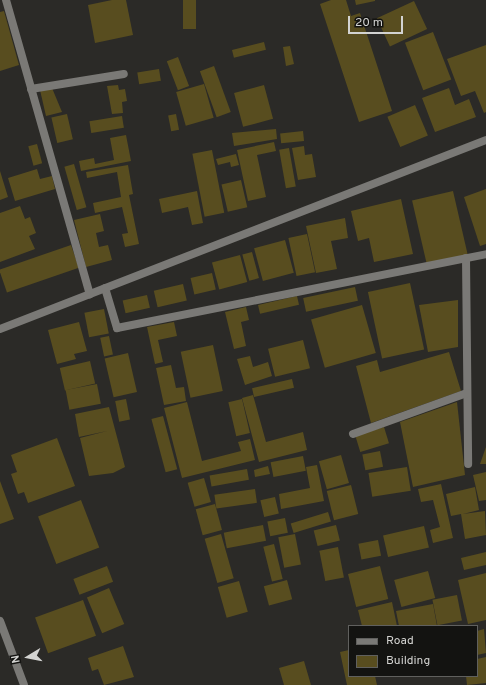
<!DOCTYPE html>
<html>
<head>
<meta charset="utf-8">
<style>
  body { margin:0 }
  #map { position:relative; width:486px; height:685px; overflow:hidden; background:#2b2a27; font-family:Overpass,sans-serif }
  div>[style] { position:absolute }
  .building>* { inset:0; background:#584d1f; transform-origin:0 0 }
  .street>* { height:8px; margin:-4px; padding:0 4px; transform-origin:4px; border-radius:4px; background:#7a7976 }
  span { translate:-50% -50%; white-space:nowrap; text-align:center; line-height:1.15; -webkit-text-stroke:3px #131311; paint-order:stroke }
  .legend { position:absolute; left:348px; top:625px; width:130px; height:52px; box-sizing:border-box; background:#131311; border:1px solid #60605e; margin:0; padding:5px 7px; list-style:none; font-size:12px; color:#d3d3d1 }
  .legend li { display:flex; align-items:center; gap:8px; height:20px }
  .legend b { width:20px; border:1px solid #60605e }
  .north { position:absolute; left:8px; top:637px; width:40px; height:40px; -webkit-text-stroke:3px #131311; paint-order:stroke; rotate:260deg; font-size:11px; font-weight:700; line-height:16px; text-align:center; color:#d3d3d1 }
  .north::after { content:''; display:block; margin:auto; width:14px; height:18px; background:#d3d3d1; clip-path:polygon(50% 0,100% 100%,50% 72%,0 100%) }
  .scale { position:absolute; left:348px; top:16px; width:55px; height:18px; box-sizing:border-box; border:2px solid #d3d3d1; border-top:0; padding-left:5px; font-size:12px; line-height:14px; white-space:nowrap; color:#d3d3d1; -webkit-text-stroke:3px #131311; paint-order:stroke }
</style>
</head>
<body>
<div id="map">
  <div class="building">
    <div style="clip-path:polygon(112px 0,126px 0,133px 35px,95px 43px,88px 5px)"></div>
    <div style="left:183px;top:0;width:13px;height:29px"></div>
    <div style="clip-path:polygon(331px 0,346px 0,351px 16px,360px 13px,392px 111px,359px 122px,320px 4px)"></div>
    <div style="clip-path:polygon(355px 0,375px 0,375px 1px,356px 5px)"></div>
    <div style="left:414px;top:1px;width:31px;height:41px;rotate:65deg"></div>
    <div style="clip-path:polygon(4px 11px,19px 65px,0 71px,0 12px)"></div>
    <div style="left:433px;top:32px;width:51px;height:30px;rotate:69deg"></div>
    <div style="left:264px;top:42px;width:8px;height:33px;rotate:76deg"></div>
    <div style="clip-path:polygon(486px 45px,486px 112px,484px 113px,475px 91px,461px 96px,447px 59px)"></div>
    <div style="clip-path:polygon(290px 46px,294px 64px,286px 66px,283px 47px)"></div>
    <div style="left:178px;top:57px;width:31px;height:12px;rotate:69deg"></div>
    <div style="left:214px;top:66px;width:49px;height:15px;rotate:70deg"></div>
    <div style="left:159px;top:69px;width:12px;height:22px;rotate:81deg"></div>
    <div style="left:204px;top:84px;width:35px;height:29px;rotate:74deg"></div>
    <div style="clip-path:polygon(118px 85px,119px 90px,125px 89px,127px 101px,122px 102px,123px 113px,112px 114px,107px 86px)"></div>
    <div style="left:264px;top:85px;width:35px;height:31px;rotate:75deg"></div>
    <div style="clip-path:polygon(52px 88px,62px 112px,46px 116px,40px 90px)"></div>
    <div style="clip-path:polygon(449px 88px,455px 105px,469px 99px,476px 117px,435px 132px,422px 98px)"></div>
    <div style="left:415px;top:105px;width:33px;height:30px;rotate:67deg"></div>
    <div style="left:67px;top:114px;width:26px;height:16px;rotate:77deg"></div>
    <div style="left:176px;top:114px;width:16px;height:8px;rotate:79deg"></div>
    <div style="left:122px;top:116px;width:12px;height:33px;rotate:81deg"></div>
    <div style="clip-path:polygon(276px 129px,277px 139px,234px 146px,232px 133px)"></div>
    <div style="left:303px;top:131px;width:10px;height:23px;rotate:84deg"></div>
    <div style="clip-path:polygon(126px 135px,131px 161px,81px 171px,79px 161px,94px 158px,95px 164px,114px 160px,110px 138px)"></div>
    <div style="clip-path:polygon(274px 142px,276px 151px,257px 155px,266px 197px,248px 201px,237px 150px)"></div>
    <div style="left:37px;top:144px;width:20px;height:9px;rotate:75deg"></div>
    <div style="clip-path:polygon(304px 146px,305px 155px,312px 154px,316px 177px,298px 180px,292px 148px)"></div>
    <div style="left:289px;top:148px;width:39px;height:10px;rotate:80deg"></div>
    <div style="left:212px;top:150px;width:64px;height:20px;rotate:79deg"></div>
    <div style="clip-path:polygon(236px 154px,239px 165px,231px 167px,230px 162px,218px 165px,216px 159px)"></div>
    <div style="left:74px;top:164px;width:45px;height:10px;rotate:74deg"></div>
    <div style="clip-path:polygon(128px 165px,133px 194px,129px 195px,139px 244px,125px 247px,122px 234px,128px 233px,122px 207px,95px 213px,93px 203px,121px 197px,117px 172px,87px 178px,86px 172px)"></div>
    <div style="clip-path:polygon(37px 169px,40px 179px,52px 176px,55px 189px,15px 201px,8px 178px)"></div>
    <div style="clip-path:polygon(0 171px,8px 197px,0 200px)"></div>
    <div style="left:241px;top:180px;width:28px;height:20px;rotate:77deg"></div>
    <div style="clip-path:polygon(486px 189px,486px 244px,480px 246px,464px 197px)"></div>
    <div style="clip-path:polygon(197px 191px,203px 223px,192px 225px,188px 207px,162px 213px,159px 199px)"></div>
    <div style="left:453px;top:191px;width:65px;height:42px;rotate:77deg"></div>
    <div style="clip-path:polygon(401px 199px,413px 254px,374px 262px,369px 238px,358px 241px,351px 211px)"></div>
    <div style="clip-path:polygon(20px 206px,25px 219px,30px 217px,36px 233px,29px 236px,35px 249px,0 262px,0 213px)"></div>
    <div style="clip-path:polygon(100px 214px,104px 231px,96px 233px,99px 247px,108px 245px,112px 260px,86px 267px,74px 220px)"></div>
    <div style="clip-path:polygon(345px 218px,348px 238px,331px 241px,337px 269px,316px 273px,306px 226px)"></div>
    <div style="left:307px;top:234px;width:39px;height:19px;rotate:78deg"></div>
    <div style="left:285px;top:240px;width:34px;height:32px;rotate:75deg"></div>
    <div style="left:71px;top:245px;width:24px;height:76px;rotate:71deg"></div>
    <div style="left:252px;top:252px;width:27px;height:10px;rotate:75deg"></div>
    <div style="left:240px;top:255px;width:28px;height:29px;rotate:75deg"></div>
    <div style="left:212px;top:273px;width:17px;height:22px;rotate:77deg"></div>
    <div style="left:410px;top:283px;width:68px;height:43px;rotate:78deg"></div>
    <div style="left:183px;top:284px;width:17px;height:30px;rotate:77deg"></div>
    <div style="left:355px;top:287px;width:14px;height:53px;rotate:78deg"></div>
    <div style="left:147px;top:295px;width:13px;height:25px;rotate:77deg"></div>
    <div style="left:297px;top:296px;width:9px;height:40px;rotate:77deg"></div>
    <div style="clip-path:polygon(458px 300px,458px 347px,428px 352px,419px 305px)"></div>
    <div style="left:362px;top:305px;width:50px;height:53px;rotate:74deg"></div>
    <div style="clip-path:polygon(246px 307px,249px 320px,241px 322px,246px 346px,234px 349px,225px 312px)"></div>
    <div style="left:104px;top:309px;width:25px;height:20px;rotate:79deg"></div>
    <div style="clip-path:polygon(79px 322px,87px 351px,74px 354px,76px 359px,57px 364px,48px 330px)"></div>
    <div style="clip-path:polygon(174px 322px,177px 336px,158px 340px,163px 362px,155px 364px,147px 327px)"></div>
    <div style="left:109px;top:336px;width:19px;height:9px;rotate:78deg"></div>
    <div style="left:303px;top:340px;width:29px;height:36px;rotate:76deg"></div>
    <div style="left:213px;top:345px;width:47px;height:33px;rotate:78deg"></div>
    <div style="clip-path:polygon(449px 352px,461px 391px,371px 423px,356px 366px,377px 360px,380px 372px)"></div>
    <div style="left:128px;top:353px;width:40px;height:24px;rotate:77deg"></div>
    <div style="clip-path:polygon(250px 356px,253px 367px,268px 362px,272px 376px,245px 385px,237px 359px)"></div>
    <div style="left:90px;top:361px;width:23px;height:31px;rotate:77deg"></div>
    <div style="clip-path:polygon(171px 365px,176px 388px,184px 387px,186px 401px,164px 405px,156px 368px)"></div>
    <div style="left:292px;top:379px;width:9px;height:41px;rotate:77deg"></div>
    <div style="left:97px;top:384px;width:20px;height:32px;rotate:79deg"></div>
    <div style="clip-path:polygon(253px 395px,266px 442px,303px 432px,307px 450px,259px 462px,242px 398px)"></div>
    <div style="left:126px;top:399px;width:21px;height:11px;rotate:79deg"></div>
    <div style="left:242px;top:399px;width:35px;height:14px;rotate:77deg"></div>
    <div style="clip-path:polygon(187px 402px,202px 461px,241px 451px,238px 442px,250px 439px,255px 460px,182px 478px,164px 408px)"></div>
    <div style="clip-path:polygon(457px 402px,465px 475px,413px 487px,400px 422px)"></div>
    <div style="clip-path:polygon(109px 407px,125px 467px,113px 473px,89px 476px,80px 438px,107px 431px,79px 437px,75px 414px)"></div>
    <div style="left:163px;top:416px;width:55px;height:12px;rotate:75deg"></div>
    <div style="left:384px;top:427px;width:17px;height:30px;rotate:73deg"></div>
    <div style="clip-path:polygon(57px 438px,75px 486px,28px 503px,24px 492px,18px 494px,11px 474px,17px 472px,11px 455px)"></div>
    <div style="clip-path:polygon(486px 447px,486px 464px,480px 464px)"></div>
    <div style="left:380px;top:451px;width:16px;height:18px;rotate:79deg"></div>
    <div style="left:341px;top:455px;width:29px;height:23px;rotate:74deg"></div>
    <div style="left:303px;top:456px;width:15px;height:33px;rotate:79deg"></div>
    <div style="clip-path:polygon(317px 465px,324px 501px,281px 509px,279px 494px,310px 488px,306px 467px)"></div>
    <div style="clip-path:polygon(268px 466px,270px 474px,255px 477px,254px 470px)"></div>
    <div style="left:407px;top:467px;width:24px;height:39px;rotate:81deg"></div>
    <div style="left:247px;top:469px;width:11px;height:38px;rotate:80deg"></div>
    <div style="clip-path:polygon(486px 472px,486px 500px,479px 501px,473px 475px)"></div>
    <div style="left:204px;top:478px;width:25px;height:17px;rotate:74deg"></div>
    <div style="clip-path:polygon(0 481px,14px 519px,0 524px)"></div>
    <div style="clip-path:polygon(441px 484px,453px 538px,433px 543px,430px 530px,440px 527px,433px 500px,421px 502px,418px 489px)"></div>
    <div style="left:351px;top:485px;width:30px;height:25px;rotate:76deg"></div>
    <div style="clip-path:polygon(475px 487px,479px 510px,463px 514px,485px 511px,486px 535px,465px 539px,461px 514px,451px 516px,446px 494px)"></div>
    <div style="left:255px;top:489px;width:14px;height:41px;rotate:82deg"></div>
    <div style="left:275px;top:497px;width:17px;height:15px;rotate:77deg"></div>
    <div style="left:81px;top:500px;width:51px;height:46px;rotate:69deg"></div>
    <div style="left:215px;top:504px;width:27px;height:20px;rotate:75deg"></div>
    <div style="left:328px;top:512px;width:10px;height:39px;rotate:73deg"></div>
    <div style="left:285px;top:518px;width:15px;height:18px;rotate:79deg"></div>
    <div style="left:263px;top:525px;width:16px;height:40px;rotate:79deg"></div>
    <div style="left:336px;top:525px;width:16px;height:23px;rotate:76deg"></div>
    <div style="left:424px;top:526px;width:22px;height:42px;rotate:77deg"></div>
    <div style="left:221px;top:534px;width:46px;height:17px;rotate:74deg"></div>
    <div style="left:295px;top:534px;width:31px;height:17px;rotate:79deg"></div>
    <div style="left:378px;top:540px;width:16px;height:20px;rotate:79deg"></div>
    <div style="left:274px;top:544px;width:36px;height:11px;rotate:76deg"></div>
    <div style="left:338px;top:547px;width:31px;height:19px;rotate:79deg"></div>
    <div style="clip-path:polygon(486px 552px,486px 565px,464px 570px,461px 558px)"></div>
    <div style="left:107px;top:566px;width:17px;height:36px;rotate:69deg"></div>
    <div style="left:380px;top:566px;width:34px;height:33px;rotate:76deg"></div>
    <div style="left:428px;top:571px;width:28px;height:35px;rotate:75deg"></div>
    <div style="clip-path:polygon(486px 573px,486px 620px,468px 624px,458px 580px)"></div>
    <div style="left:287px;top:580px;width:20px;height:24px;rotate:75deg"></div>
    <div style="left:239px;top:581px;width:32px;height:22px;rotate:74deg"></div>
    <div style="left:109px;top:588px;width:39px;height:24px;rotate:67deg"></div>
    <div style="left:457px;top:595px;width:26px;height:25px;rotate:79deg"></div>
    <div style="left:83px;top:600px;width:38px;height:51px;rotate:70deg"></div>
    <div style="clip-path:polygon(392px 602px,397px 626px,362px 626px,358px 610px)"></div>
    <div style="clip-path:polygon(433px 604px,437px 626px,399px 626px,396px 611px)"></div>
    <div style="clip-path:polygon(484px 629px,486px 653px,477px 655px,477px 631px)"></div>
    <div style="clip-path:polygon(123px 646px,134px 677px,104px 685px,98px 669px,92px 671px,88px 658px)"></div>
    <div style="clip-path:polygon(349px 650px,349px 676px,375px 676px,377px 685px,347px 685px,340px 652px)"></div>
    <div style="clip-path:polygon(486px 657px,486px 683px,467px 685px,466px 676px,477px 676px,477px 659px)"></div>
    <div style="clip-path:polygon(304px 661px,311px 685px,284px 685px,279px 668px)"></div>
  </div>
  <div class="street">
    <div style="left:6px;top:0;width:306px;rotate:74.1deg"></div>
    <div style="left:31px;top:89px;width:94px;rotate:-9.2deg"></div>
    <div style="left:466px;top:258px;width:206px;rotate:89.4deg"></div>
    <div style="left:105px;top:288px;width:42px;rotate:73.3deg"></div>
    <div style="left:117px;top:328px;width:376px;rotate:-11.3deg"></div>
    <div style="left:0;top:329px;width:521px;rotate:-21.25deg"></div>
    <div style="left:353px;top:434px;width:121px;rotate:-19.8deg"></div>
    <div style="left:0;top:621px;width:68px;rotate:69.4deg"></div>
  </div>
  <ul class="legend">
  <li><b style="height:5px;background:#7a7976"></b>Road</li>
  <li><b style="height:11px;background:#584d1f"></b>Building</li>
  </ul>
  <div class="north">N</div>
  <div class="scale">20 m</div>
</div>
</body>
</html>
